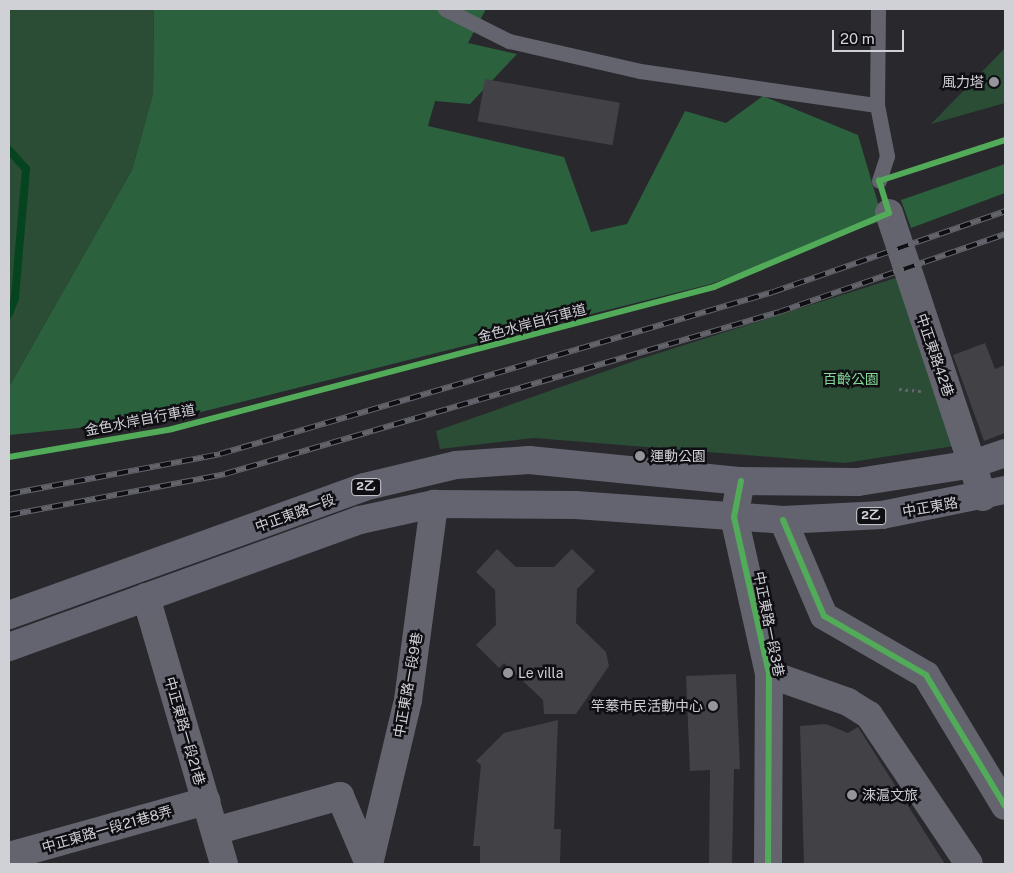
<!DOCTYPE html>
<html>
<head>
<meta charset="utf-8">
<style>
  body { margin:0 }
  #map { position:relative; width:1014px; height:873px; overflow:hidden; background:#28282d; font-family:"Public Sans","Noto Sans TC",sans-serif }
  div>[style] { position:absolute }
  .green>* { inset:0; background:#2b4c35 }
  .forest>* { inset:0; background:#2c613d }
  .stream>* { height:8px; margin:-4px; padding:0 4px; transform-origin:4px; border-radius:4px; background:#05441f }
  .building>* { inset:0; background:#414146; transform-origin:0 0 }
  .path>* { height:3px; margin-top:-1.5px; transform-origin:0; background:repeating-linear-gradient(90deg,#66666f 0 2.5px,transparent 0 6.5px) }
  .lane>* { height:15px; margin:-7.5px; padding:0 7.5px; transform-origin:7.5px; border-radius:7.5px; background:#64646f }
  .street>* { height:28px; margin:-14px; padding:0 14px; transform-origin:14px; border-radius:14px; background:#64646f }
  .primary>* { height:28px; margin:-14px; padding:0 14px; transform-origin:14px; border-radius:14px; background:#646470 }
  .rail>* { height:5.5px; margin-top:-2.75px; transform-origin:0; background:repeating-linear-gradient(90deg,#0f0f13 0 11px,#64646c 0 22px); box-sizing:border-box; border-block:1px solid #64646c }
  .cycleway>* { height:6px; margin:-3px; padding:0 3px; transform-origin:3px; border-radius:3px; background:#51ab58 }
  .dots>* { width:14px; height:14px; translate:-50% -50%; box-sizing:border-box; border:2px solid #0f0f13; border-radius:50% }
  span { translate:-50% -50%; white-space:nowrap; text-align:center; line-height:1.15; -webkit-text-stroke:5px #0f0f13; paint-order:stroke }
  .shield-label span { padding:1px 4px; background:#0f0f13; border:1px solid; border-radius:4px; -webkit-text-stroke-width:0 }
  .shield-label { font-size:12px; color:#d0d0d7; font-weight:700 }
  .poi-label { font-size:14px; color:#d0d0d7 }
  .right { translate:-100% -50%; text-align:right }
  .left { translate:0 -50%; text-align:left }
  .street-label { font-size:14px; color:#d0d0d7 }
  .park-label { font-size:14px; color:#85db9a }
  .frame { position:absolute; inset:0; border:10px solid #d0d0d7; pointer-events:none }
  .scale { position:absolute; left:832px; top:30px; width:72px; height:22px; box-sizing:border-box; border:2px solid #d0d0d7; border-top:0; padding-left:6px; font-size:15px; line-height:18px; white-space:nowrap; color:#d0d0d7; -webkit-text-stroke:4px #0f0f13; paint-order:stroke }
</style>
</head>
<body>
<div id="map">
  <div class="green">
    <div style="clip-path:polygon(9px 9px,154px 9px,153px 94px,132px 170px,9px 387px)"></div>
    <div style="clip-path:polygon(1005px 48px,1005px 103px,931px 124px)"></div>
    <div style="clip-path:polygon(902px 276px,961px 445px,845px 463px,534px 438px,440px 449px,436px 431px,640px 359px)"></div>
  </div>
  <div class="forest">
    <div style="clip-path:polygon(154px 9px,486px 9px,468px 43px,517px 54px,470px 104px,435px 101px,428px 126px,564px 157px,591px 232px,627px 224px,685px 111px,726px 123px,763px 96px,858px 135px,883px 220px,711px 284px,177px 418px,9px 435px,9px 387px,132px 170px,153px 94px)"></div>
    <div style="clip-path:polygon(1005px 164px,1005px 193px,911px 228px,901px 200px)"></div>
  </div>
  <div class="stream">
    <div style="left:9px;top:150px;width:25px;rotate:48deg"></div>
    <div style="left:26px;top:169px;width:129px;rotate:94.9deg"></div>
    <div style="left:15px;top:298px;width:17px;rotate:111deg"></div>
  </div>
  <div class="building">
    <div style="left:485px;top:79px;width:137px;height:43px;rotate:10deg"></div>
    <div style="clip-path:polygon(985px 343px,995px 369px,1005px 365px,1005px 433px,984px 441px,953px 355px)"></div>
    <div style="clip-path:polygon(497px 549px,516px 567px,554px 567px,572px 549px,595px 571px,577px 589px,576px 623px,606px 652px,609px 666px,576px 714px,544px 714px,543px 700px,504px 663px,499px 668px,476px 645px,496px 625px,495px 590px,476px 572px)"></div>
    <div style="clip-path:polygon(736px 674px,740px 769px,734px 769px,732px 864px,709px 864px,710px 770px,690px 771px,686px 676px)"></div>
    <div style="clip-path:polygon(558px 720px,554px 829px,561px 829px,560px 864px,480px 864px,480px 846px,473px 846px,481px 765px,476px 761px,504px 733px)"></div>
    <div style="clip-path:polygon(826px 724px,848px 733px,858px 727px,945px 864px,804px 864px,800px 726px)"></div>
  </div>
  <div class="path">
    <div style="left:899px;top:389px;width:22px;rotate:5deg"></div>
  </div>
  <div class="lane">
    <div style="left:445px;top:9px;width:72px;rotate:26.6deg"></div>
    <div style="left:509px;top:41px;width:134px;rotate:12.9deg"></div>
    <div style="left:640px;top:71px;width:239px;rotate:8.2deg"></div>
    <div style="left:878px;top:9px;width:96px;rotate:90.6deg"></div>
    <div style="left:877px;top:105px;width:52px;rotate:78.9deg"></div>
    <div style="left:887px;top:156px;width:26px;rotate:108deg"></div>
  </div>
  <div class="street">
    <div style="left:889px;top:213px;width:299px;rotate:71.7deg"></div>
    <div style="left:741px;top:481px;width:37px;rotate:101deg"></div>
    <div style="left:734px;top:517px;width:161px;rotate:77.4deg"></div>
    <div style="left:769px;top:674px;width:190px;rotate:90.3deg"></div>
    <div style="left:783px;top:520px;width:104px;rotate:66.9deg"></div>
    <div style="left:824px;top:616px;width:118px;rotate:30deg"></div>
    <div style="left:926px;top:675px;width:153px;rotate:58.9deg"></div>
    <div style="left:146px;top:597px;width:278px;rotate:73.7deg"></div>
    <div style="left:769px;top:674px;width:84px;rotate:19.5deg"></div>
    <div style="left:848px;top:702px;width:25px;rotate:32deg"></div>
    <div style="left:869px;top:715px;width:179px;rotate:56.1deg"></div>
    <div style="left:215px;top:831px;width:130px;rotate:-15.6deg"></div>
    <div style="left:340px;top:796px;width:74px;rotate:66.9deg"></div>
    <div style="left:9px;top:856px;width:205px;rotate:-15.6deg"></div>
    <div style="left:369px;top:864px;width:169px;rotate:-76.6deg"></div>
    <div style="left:408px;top:700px;width:198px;rotate:-82.4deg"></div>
  </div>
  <div class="primary">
    <div style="left:9px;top:615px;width:377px;rotate:-19.8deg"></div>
    <div style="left:364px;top:487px;width:95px;rotate:-13.4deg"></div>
    <div style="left:456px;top:465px;width:73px;rotate:-3.9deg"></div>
    <div style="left:529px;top:460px;width:213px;rotate:5.7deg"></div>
    <div style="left:741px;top:481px;width:117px;rotate:0.5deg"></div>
    <div style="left:858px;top:482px;width:116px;rotate:-8.9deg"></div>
    <div style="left:973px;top:464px;width:34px;rotate:-19deg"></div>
    <div style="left:9px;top:647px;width:373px;rotate:-19.9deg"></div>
    <div style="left:360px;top:520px;width:76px;rotate:-12.2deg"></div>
    <div style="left:434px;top:504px;width:142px;rotate:0.4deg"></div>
    <div style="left:576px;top:505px;width:208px;rotate:4.1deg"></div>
    <div style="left:783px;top:520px;width:99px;rotate:-2.9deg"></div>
    <div style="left:882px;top:515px;width:126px;rotate:-11.5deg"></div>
  </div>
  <div class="rail">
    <div style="left:9px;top:494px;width:215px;rotate:-10.7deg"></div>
    <div style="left:220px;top:454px;width:576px;rotate:-16.33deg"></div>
    <div style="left:773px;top:292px;width:246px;rotate:-19.2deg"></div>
    <div style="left:9px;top:515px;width:220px;rotate:-10.7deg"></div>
    <div style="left:225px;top:474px;width:577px;rotate:-16.3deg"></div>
    <div style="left:779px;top:312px;width:239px;rotate:-19deg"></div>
  </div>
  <div class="cycleway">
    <div style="left:9px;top:457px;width:165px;rotate:-9.7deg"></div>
    <div style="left:172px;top:429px;width:560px;rotate:-14.68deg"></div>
    <div style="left:714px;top:287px;width:190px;rotate:-22.9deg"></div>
    <div style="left:889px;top:213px;width:34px;rotate:-107deg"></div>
    <div style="left:879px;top:181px;width:133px;rotate:-18deg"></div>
    <div style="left:741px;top:481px;width:37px;rotate:101deg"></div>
    <div style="left:734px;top:517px;width:161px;rotate:77.4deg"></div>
    <div style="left:769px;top:674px;width:190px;rotate:90.3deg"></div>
    <div style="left:783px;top:520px;width:104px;rotate:66.9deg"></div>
    <div style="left:824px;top:616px;width:118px;rotate:30deg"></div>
    <div style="left:926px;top:675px;width:153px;rotate:58.9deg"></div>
  </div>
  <div class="dots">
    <div style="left:994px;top:82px;background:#95959c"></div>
    <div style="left:640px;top:456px;background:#95959c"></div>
    <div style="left:508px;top:673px;background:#95959c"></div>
    <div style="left:713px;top:706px;background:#95959c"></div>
    <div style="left:852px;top:795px;background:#95959c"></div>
  </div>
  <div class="shield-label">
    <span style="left:366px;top:487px">2乙</span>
    <span style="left:871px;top:516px">2乙</span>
  </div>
  <div class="poi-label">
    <span class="right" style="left:984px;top:82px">風力塔</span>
    <span class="left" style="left:650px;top:456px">運動公園</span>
    <span class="left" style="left:518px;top:673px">Le villa</span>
    <span class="right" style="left:703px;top:706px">竿蓁市民活動中心</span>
    <span class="left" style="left:862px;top:795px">淶滬文旅</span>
  </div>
  <div class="street-label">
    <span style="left:532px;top:323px;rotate:-15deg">金色水岸自行車道</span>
    <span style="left:935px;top:355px;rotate:71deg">中正東路42巷</span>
    <span style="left:140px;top:420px;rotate:-11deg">金色水岸自行車道</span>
    <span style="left:930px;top:507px;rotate:-10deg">中正東路</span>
    <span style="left:295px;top:513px;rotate:-20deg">中正東路一段</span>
    <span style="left:769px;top:624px;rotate:79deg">中正東路一段3巷</span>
    <span style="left:408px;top:685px;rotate:-80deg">中正東路一段9巷</span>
    <span style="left:185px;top:731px;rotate:74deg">中正東路一段21巷</span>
    <span style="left:107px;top:829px;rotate:-16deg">中正東路一段21巷8弄</span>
  </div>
  <div class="park-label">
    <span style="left:851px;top:379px">百齡公園</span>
  </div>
  <div class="frame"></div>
  <div class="scale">20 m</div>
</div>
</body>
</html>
